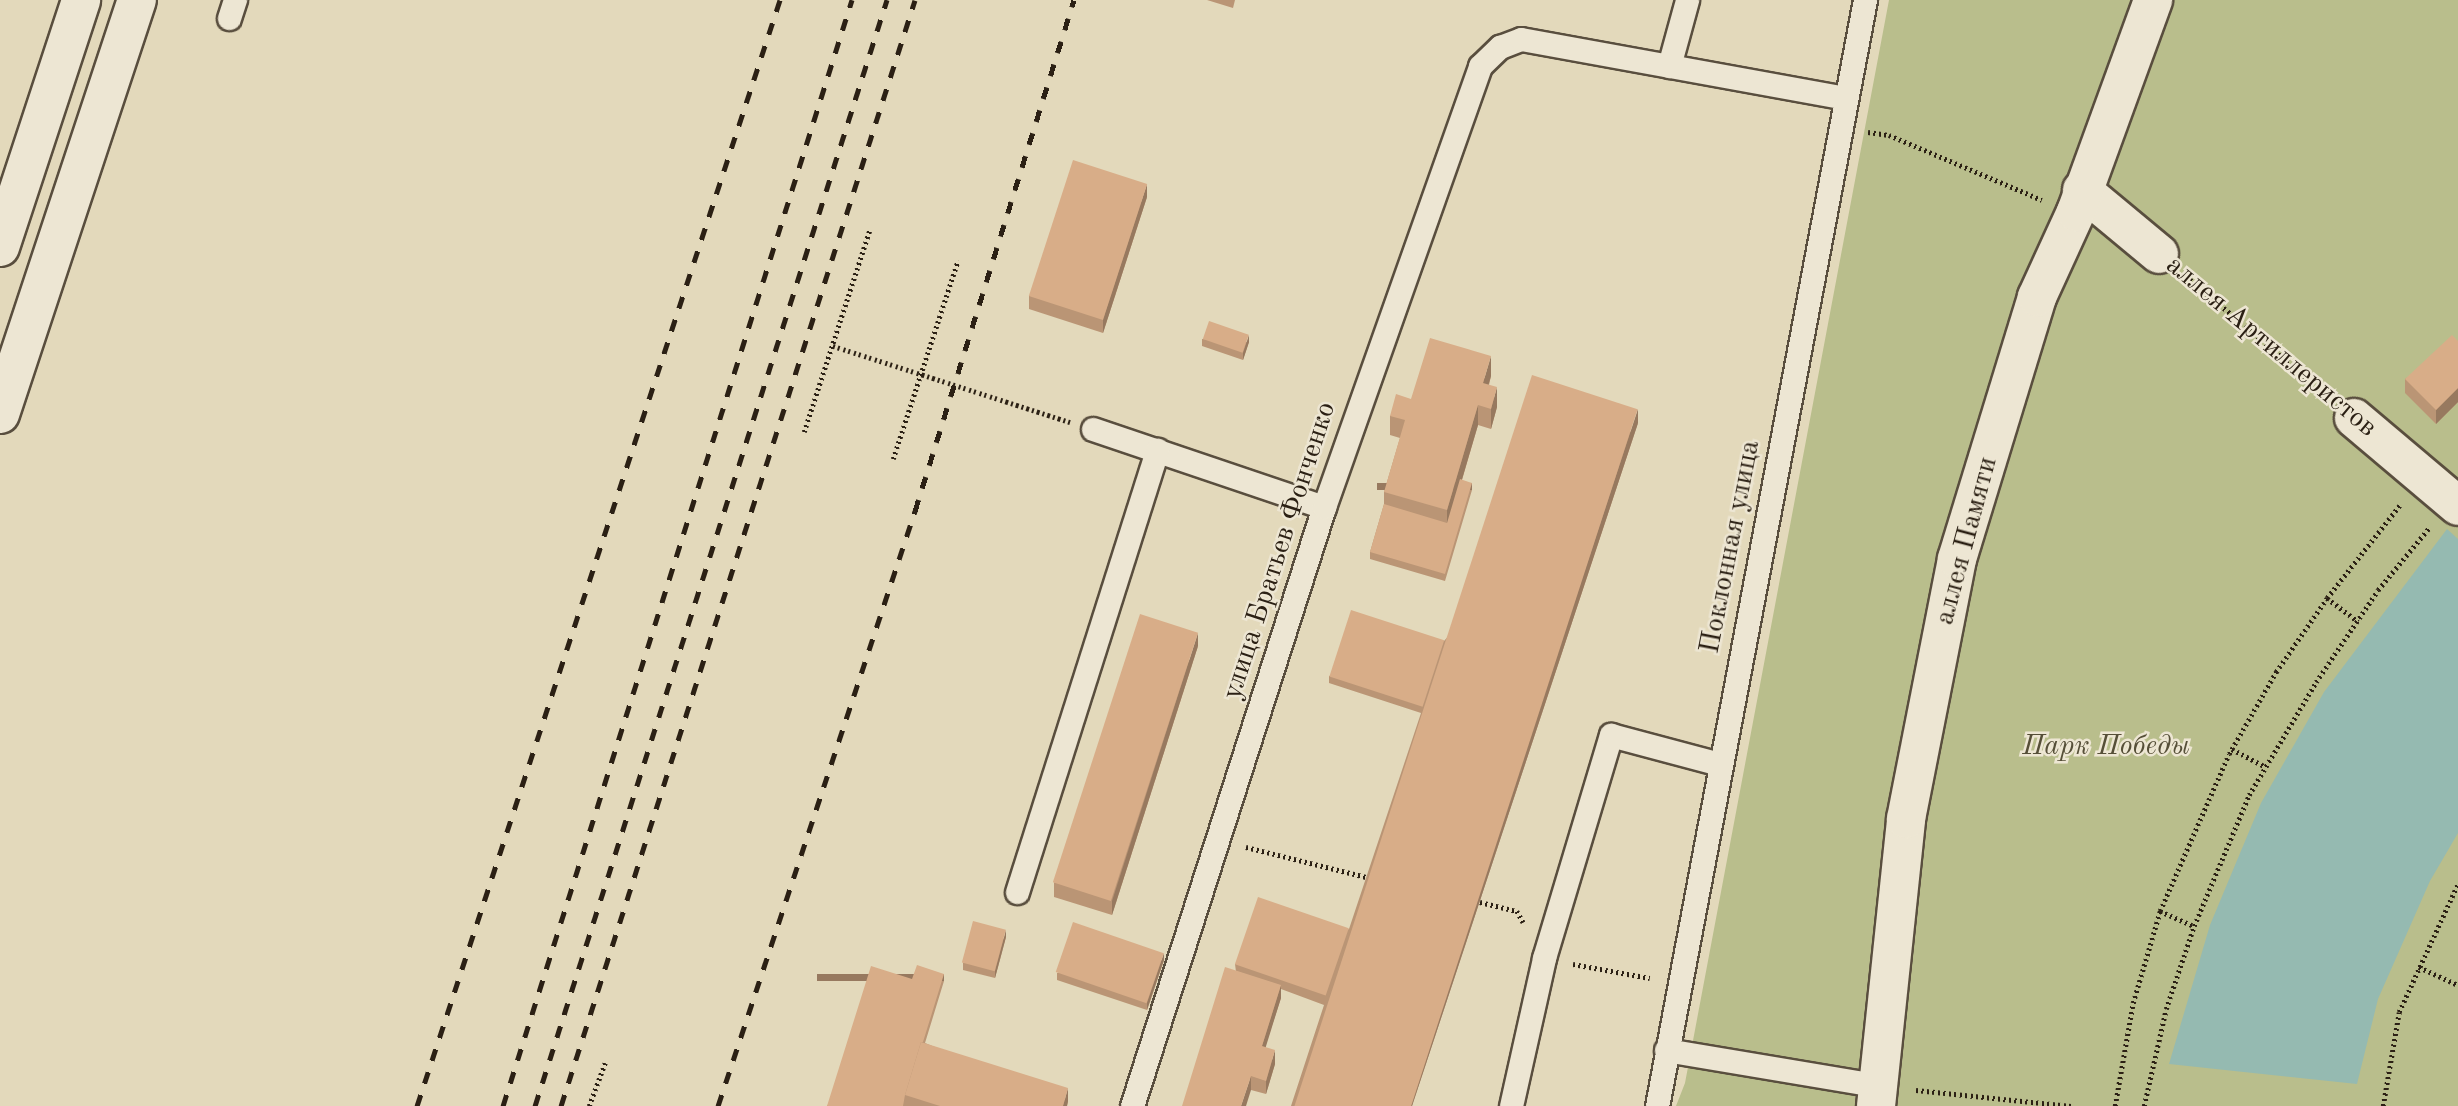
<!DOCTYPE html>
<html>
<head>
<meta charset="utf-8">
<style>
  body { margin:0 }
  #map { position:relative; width:2458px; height:1106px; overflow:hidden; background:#e3d9bb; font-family:"Old Standard TT",serif }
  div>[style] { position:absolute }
  .green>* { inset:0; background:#b9be8c }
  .water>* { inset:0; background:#95bab1 }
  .path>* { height:4.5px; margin-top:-2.25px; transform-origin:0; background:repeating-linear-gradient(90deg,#2b2014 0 2px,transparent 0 5.5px) }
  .roads { filter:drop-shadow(2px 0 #594e3e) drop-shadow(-2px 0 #594e3e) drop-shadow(0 2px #594e3e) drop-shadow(0 -2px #594e3e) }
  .lane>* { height:23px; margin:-11.5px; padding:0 11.5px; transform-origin:11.5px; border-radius:11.5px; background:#ede6d3 }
  .street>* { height:38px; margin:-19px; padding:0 19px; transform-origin:19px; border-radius:19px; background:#ede6d3 }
  .secondary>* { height:38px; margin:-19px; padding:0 19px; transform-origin:19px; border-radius:19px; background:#ede6d3 }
  .rail>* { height:5px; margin-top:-2.5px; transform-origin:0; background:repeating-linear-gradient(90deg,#2b2014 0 12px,transparent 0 24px) }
  .path-bridge>* { height:4.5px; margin-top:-2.25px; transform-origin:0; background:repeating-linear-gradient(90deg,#2b2014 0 2px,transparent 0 5.5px) }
  .wall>* { inset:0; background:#ba9575 }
  .shaded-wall>* { inset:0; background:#97795f; transform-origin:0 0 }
  .building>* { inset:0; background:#d8ad88; transform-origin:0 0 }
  span { translate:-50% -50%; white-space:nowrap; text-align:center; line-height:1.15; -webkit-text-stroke:5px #ede6d3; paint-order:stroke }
  .street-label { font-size:28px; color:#2b2014 }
  .park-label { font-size:28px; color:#564f38; font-style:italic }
</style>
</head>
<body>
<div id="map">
  <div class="green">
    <div style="clip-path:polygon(1889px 0,2458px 0,2458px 1106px,1676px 1106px,1685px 1083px)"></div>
  </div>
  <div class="water">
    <div style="clip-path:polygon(2447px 529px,2458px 539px,2458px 833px,2430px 881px,2378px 999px,2357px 1084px,2169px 1064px,2210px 925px,2261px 803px,2324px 692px)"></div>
  </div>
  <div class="path">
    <div style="left:1868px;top:132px;width:21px;rotate:8deg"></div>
    <div style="left:1889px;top:135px;width:166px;rotate:23deg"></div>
    <div style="left:2186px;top:276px;width:185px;rotate:40.2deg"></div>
    <div style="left:804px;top:432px;width:213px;rotate:-72deg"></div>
    <div style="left:893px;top:459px;width:209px;rotate:-71.9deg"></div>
    <div style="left:2327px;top:598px;width:39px;rotate:37deg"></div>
    <div style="left:2232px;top:749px;width:38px;rotate:28deg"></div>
    <div style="left:1246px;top:847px;width:128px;rotate:14deg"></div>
    <div style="left:1480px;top:902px;width:38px;rotate:14deg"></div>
    <div style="left:1517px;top:911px;width:13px;rotate:61deg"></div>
    <div style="left:2160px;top:911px;width:37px;rotate:24deg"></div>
    <div style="left:1573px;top:964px;width:78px;rotate:10.3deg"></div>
    <div style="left:2419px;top:967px;width:43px;rotate:24.8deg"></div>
    <div style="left:1916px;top:1090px;width:156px;rotate:5.9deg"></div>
    <div style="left:589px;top:1106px;width:46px;rotate:-69.6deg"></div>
    <div style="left:2115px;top:1106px;width:105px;rotate:-80.1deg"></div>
    <div style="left:2133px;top:1003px;width:96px;rotate:-73.6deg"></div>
    <div style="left:2160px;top:911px;width:171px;rotate:-66.3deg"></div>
    <div style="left:2229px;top:754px;width:95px;rotate:-60.2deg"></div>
    <div style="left:2276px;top:672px;width:90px;rotate:-55.4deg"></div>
    <div style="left:2327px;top:598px;width:118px;rotate:-51.9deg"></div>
    <div style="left:2144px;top:1106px;width:99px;rotate:-77.2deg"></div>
    <div style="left:2166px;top:1009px;width:88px;rotate:-71.4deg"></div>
    <div style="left:2194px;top:926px;width:142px;rotate:-67.2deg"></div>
    <div style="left:2249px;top:795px;width:131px;rotate:-59.3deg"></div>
    <div style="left:2316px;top:682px;width:111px;rotate:-56deg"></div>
    <div style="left:2378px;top:590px;width:80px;rotate:-50.6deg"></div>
    <div style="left:2383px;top:1106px;width:95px;rotate:-80.3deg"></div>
    <div style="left:2399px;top:1012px;width:141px;rotate:-65.3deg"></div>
  </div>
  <div class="roads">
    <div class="lane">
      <div style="left:229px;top:18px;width:19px;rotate:-72deg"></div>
      <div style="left:1669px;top:66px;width:68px;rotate:-74.7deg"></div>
      <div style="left:1093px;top:429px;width:244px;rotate:18.7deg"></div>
      <div style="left:1017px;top:892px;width:464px;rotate:-72.4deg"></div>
      <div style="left:1666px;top:1050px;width:213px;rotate:9.5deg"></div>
      <div style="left:1132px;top:1106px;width:629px;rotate:-72.23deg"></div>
      <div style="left:1324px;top:507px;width:468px;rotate:-70.5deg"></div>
      <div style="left:1480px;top:66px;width:28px;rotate:-44deg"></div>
      <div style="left:1500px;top:47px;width:22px;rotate:-21deg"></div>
      <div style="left:1521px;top:39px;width:330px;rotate:10.3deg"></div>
      <div style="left:1511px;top:1106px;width:152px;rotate:-77.4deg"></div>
      <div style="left:1544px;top:958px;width:233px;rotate:-73.3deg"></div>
      <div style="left:1611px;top:735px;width:113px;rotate:14.9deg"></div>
      <div style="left:1657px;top:1106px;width:1125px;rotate:-79.35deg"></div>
    </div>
    <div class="street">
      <div style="left:2082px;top:190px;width:100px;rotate:39.7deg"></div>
      <div style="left:2354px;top:418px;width:136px;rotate:40.2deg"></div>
      <div style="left:1876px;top:1106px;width:289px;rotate:-84deg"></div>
      <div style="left:1906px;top:819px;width:265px;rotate:-78.9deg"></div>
      <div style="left:1957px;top:559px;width:274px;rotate:-73deg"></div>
      <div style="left:2037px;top:297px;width:94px;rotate:-65.4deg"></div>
      <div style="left:2076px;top:212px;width:226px;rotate:-70deg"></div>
    </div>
    <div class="secondary">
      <div style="left:0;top:247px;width:260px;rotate:-71.8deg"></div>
      <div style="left:0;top:414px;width:436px;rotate:-71.7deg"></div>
    </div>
  </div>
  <div class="rail">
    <div style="left:417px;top:1106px;width:1164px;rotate:-71.83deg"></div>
    <div style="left:503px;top:1106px;width:1160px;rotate:-72.49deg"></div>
    <div style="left:535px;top:1106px;width:1161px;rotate:-72.35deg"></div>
    <div style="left:561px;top:1106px;width:1161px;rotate:-72.25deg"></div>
    <div style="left:718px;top:1106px;width:627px;rotate:-71.68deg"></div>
    <div style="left:915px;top:511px;width:535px;rotate:-72.72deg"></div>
  </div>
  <div class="path-bridge">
    <div style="left:833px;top:346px;width:249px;rotate:17.8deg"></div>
  </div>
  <div class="wall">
    <div style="clip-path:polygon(1207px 0,1235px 0,1233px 8px)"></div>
    <div style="clip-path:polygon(1147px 197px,1103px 333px,1029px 309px,1029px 296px)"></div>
    <div style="clip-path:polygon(1202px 339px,1249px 342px,1243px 360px,1202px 346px)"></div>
    <div style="clip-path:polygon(2458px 341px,2458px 402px,2436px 424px,2405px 393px,2405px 379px)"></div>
    <div style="clip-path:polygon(1491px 376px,1489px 385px,1497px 407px,1491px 429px,1478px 425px,1462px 480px,1472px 490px,1445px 581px,1370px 559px,1370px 552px,1384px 504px,1384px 492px,1400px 438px,1390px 435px,1390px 416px,1411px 399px)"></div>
    <div style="clip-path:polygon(1638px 423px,1412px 1106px,1291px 1106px,1324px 1005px,1281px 989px,1281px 998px,1265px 1047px,1275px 1064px,1266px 1094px,1251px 1090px,1235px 964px,1349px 929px,1421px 713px,1329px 683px,1329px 676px,1444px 641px)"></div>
    <div style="clip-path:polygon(1198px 646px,1112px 915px,1054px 897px,1054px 883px)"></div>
    <div style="clip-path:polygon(1006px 937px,995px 978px,963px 970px,963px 963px)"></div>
    <div style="clip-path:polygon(1164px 960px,1147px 1010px,1057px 980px,1057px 973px)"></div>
    <div style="clip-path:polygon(912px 979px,944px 981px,925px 1043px,1068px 1101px,1067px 1106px,827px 1106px)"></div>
  </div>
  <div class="shaded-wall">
    <div style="clip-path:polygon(1147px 184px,1147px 197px,1103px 333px,1103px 319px)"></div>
    <div style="clip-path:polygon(1249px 335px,1249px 342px,1243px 360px,1243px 353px)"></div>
    <div style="clip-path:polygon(1491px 356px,1491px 376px,1483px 403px,1483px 383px)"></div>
    <div style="clip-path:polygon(1497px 387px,1497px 407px,1491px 429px,1491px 409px)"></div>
    <div style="clip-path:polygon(2458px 388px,2458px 402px,2436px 424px,2436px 410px)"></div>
    <div style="clip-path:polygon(1478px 405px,1478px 425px,1447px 530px,1447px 510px)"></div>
    <div style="clip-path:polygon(1638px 409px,1638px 423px,1412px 1106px,1408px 1106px)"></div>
    <div style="left:1472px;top:483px;width:7px;height:95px;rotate:90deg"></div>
    <div style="clip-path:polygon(1198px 633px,1198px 646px,1112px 915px,1112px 901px)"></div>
    <div style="clip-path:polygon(1006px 930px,1006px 937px,995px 978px,995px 971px)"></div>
    <div style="clip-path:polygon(1164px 953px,1164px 960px,1147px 1010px,1147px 1003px)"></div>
    <div style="left:944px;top:974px;width:7px;height:127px;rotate:90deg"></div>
    <div style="clip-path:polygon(1281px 985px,1281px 998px,1262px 1059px,1262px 1046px)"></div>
    <div style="clip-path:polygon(1275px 1050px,1275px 1064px,1266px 1094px,1266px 1081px)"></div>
    <div style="clip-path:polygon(1251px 1076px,1251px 1090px,1246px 1106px,1241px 1106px)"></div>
    <div style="clip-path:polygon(1068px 1088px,1068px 1101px,1067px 1106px,1063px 1106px)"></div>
  </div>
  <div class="building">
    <div style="left:1073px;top:160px;width:78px;height:143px;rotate:18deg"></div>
    <div style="left:1209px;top:321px;width:42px;height:19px;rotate:19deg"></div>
    <div style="clip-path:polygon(2452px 335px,2458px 341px,2458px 388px,2436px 410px,2405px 379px)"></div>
    <div style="clip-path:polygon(1430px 338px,1491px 356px,1483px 383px,1497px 387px,1491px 409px,1478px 405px,1447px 510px,1384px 492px,1405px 420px,1390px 416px,1396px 394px,1411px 399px)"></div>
    <div style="left:1532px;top:375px;width:111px;height:770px;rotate:18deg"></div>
    <div style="clip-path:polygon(1460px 479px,1472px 483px,1445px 574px,1370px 552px,1384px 504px,1447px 523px)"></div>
    <div style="left:1351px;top:610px;width:98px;height:70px;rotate:18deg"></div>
    <div style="left:1140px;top:614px;width:61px;height:282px;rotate:18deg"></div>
    <div style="left:1258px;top:897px;width:96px;height:71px;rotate:19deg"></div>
    <div style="left:973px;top:921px;width:34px;height:43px;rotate:15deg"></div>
    <div style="left:1073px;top:922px;width:96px;height:53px;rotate:19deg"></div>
    <div style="clip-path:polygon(917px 965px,944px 974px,923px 1042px,921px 1042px,905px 1095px,903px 1106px,827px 1106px,871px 966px,912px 979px)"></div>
    <div style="clip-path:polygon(1225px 967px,1281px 985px,1262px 1046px,1275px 1050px,1266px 1081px,1251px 1076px,1241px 1106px,1182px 1106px)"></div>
    <div style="clip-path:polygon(921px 1042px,1068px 1088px,1063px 1106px,940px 1106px,905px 1095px)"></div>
  </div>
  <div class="street-label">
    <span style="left:2271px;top:347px;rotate:40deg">аллея Артиллеристов</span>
    <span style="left:1967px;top:541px;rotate:-75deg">аллея Памяти</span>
    <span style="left:1731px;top:547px;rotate:-79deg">Поклонная улица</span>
    <span style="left:1280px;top:551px;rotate:-72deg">улица Братьев Фонченко</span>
  </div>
  <div class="park-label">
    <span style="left:2106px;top:747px">Парк Победы</span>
  </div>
</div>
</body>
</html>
